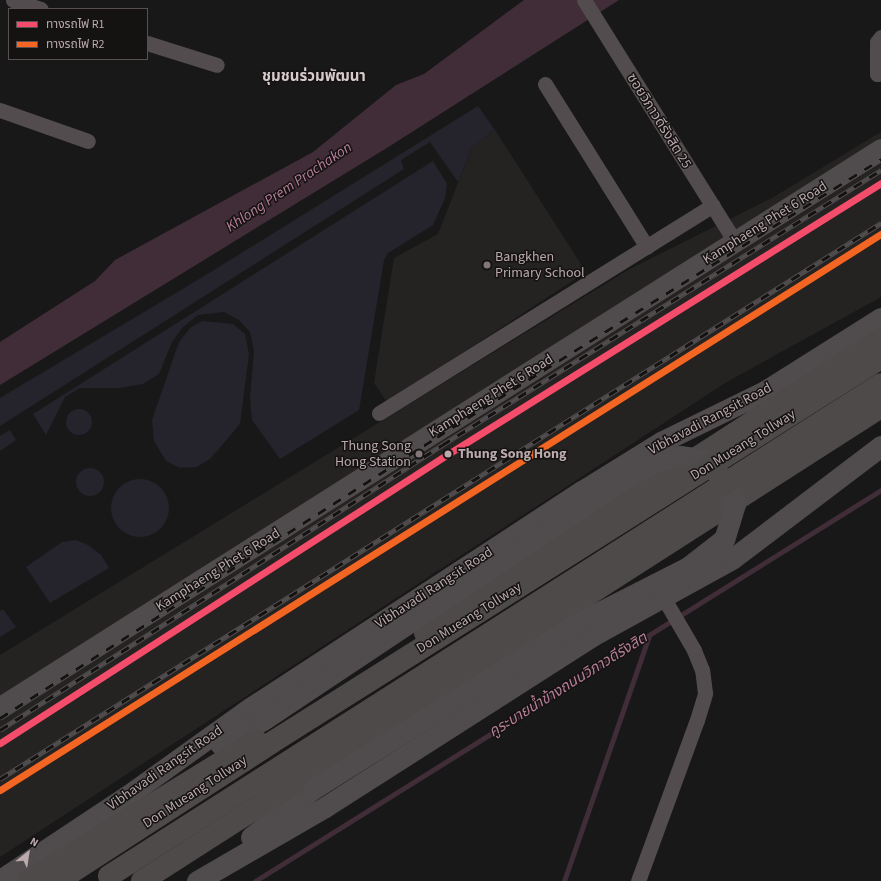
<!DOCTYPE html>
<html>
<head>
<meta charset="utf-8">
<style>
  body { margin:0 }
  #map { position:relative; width:881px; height:881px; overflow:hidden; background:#191818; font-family:"Source Sans 3","Noto Sans Thai",sans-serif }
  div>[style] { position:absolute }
  .built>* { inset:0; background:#252222 }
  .green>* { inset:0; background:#25232c }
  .round { border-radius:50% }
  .water>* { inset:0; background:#402d37 }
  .stream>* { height:5px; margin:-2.5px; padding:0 2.5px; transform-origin:2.5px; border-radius:2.5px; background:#402d37 }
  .street>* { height:15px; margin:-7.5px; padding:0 7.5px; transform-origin:7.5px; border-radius:7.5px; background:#524c4e }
  .secondary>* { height:21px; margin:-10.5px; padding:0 10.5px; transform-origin:10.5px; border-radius:10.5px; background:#504b4c }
  .highway>* { height:22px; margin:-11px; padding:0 11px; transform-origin:11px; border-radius:11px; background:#4e4a4a }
  .rail>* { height:4.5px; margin-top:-2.25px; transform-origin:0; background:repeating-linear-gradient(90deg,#151312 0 9px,#514d4e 0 18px); box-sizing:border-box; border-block:1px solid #514d4e }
  .secondary-bridge>* { height:21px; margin:-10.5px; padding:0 10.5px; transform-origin:10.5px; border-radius:10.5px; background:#504b4c }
  .highway-bridge>* { height:22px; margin:-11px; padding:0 11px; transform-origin:11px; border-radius:11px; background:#4e4a4a }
  .rail-1>* { height:7px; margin:-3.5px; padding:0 3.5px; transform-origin:3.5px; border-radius:3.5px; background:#f44d6c }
  .rail-2>* { height:7px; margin:-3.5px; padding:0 3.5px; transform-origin:3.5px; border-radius:3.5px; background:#f26522 }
  .dots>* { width:11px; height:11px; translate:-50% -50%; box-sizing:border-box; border:2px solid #151312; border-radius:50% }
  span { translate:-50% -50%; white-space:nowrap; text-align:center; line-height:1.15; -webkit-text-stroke:3px #151312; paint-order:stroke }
  .street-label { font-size:14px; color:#baa9ad }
  .poi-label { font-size:14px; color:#baa9ad }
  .left { translate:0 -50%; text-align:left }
  .right { translate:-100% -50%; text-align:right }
  .stop-label { font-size:14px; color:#baa9ad; font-weight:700 }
  .neighbourhood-label { font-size:15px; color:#d6cacd; font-weight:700 }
  .water-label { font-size:15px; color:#b77e99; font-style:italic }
  .legend { position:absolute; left:8px; top:8px; width:140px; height:52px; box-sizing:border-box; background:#151312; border:1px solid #574f50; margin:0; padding:5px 7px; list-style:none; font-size:12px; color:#baa9ad }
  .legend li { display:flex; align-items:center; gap:8px; height:20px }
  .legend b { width:20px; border:1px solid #574f50 }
  .north { position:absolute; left:8px; top:833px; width:40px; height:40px; -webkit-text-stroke:3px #151312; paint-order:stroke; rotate:30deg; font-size:11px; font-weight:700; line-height:16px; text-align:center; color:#baa9ad }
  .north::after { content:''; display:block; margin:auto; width:14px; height:18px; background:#baa9ad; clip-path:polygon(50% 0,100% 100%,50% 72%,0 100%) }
</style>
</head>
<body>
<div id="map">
  <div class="built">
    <div style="clip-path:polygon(495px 130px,586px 272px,387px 402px,374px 383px,394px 258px,438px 234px,472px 147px)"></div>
    <div style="clip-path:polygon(881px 132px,881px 297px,725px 383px,0 857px,0 655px,628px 270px,772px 198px)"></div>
  </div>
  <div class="green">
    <div style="clip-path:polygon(478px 106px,495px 130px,472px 147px,458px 182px,430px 142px,401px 160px,404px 169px,0 426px,0 398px,206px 275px)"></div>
    <div style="clip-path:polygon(433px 161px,447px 184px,445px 198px,433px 225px,388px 253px,384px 260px,359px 410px,280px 459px,252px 420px,250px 397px,254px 352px,250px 332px,239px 320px,224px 312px,198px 315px,183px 327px,172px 342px,159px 374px,143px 384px,119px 388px,80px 388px,65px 397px,46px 435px,33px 414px)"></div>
    <div style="clip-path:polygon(202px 321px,233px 324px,245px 334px,249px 354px,240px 424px,211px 458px,197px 467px,180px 468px,166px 461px,154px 441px,152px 420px,179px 342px,191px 327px)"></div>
    <div class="round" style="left:66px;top:409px;width:26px;height:26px"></div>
    <div style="clip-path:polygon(10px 430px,16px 440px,0 451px,0 454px,0 436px)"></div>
    <div class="round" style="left:76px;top:468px;width:28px;height:28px"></div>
    <div class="round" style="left:111px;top:479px;width:58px;height:58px"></div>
    <div style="clip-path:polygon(76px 540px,88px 545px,101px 555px,109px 568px,50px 603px,26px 567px,62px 542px)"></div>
    <div style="clip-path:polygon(3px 609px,16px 627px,0 637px,0 611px)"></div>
  </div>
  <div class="water">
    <div style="clip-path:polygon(524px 0,619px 0,390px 146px,0 385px,0 342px,95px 281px,115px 260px,313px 152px,396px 85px,424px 74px)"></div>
  </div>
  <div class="stream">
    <div style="left:255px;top:881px;width:738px;rotate:-31.99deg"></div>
    <div style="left:564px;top:881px;width:260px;rotate:-70.9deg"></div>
  </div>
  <div class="street">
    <div style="left:13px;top:0;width:29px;rotate:18deg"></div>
    <div style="left:584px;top:0;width:285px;rotate:58deg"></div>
    <div style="left:881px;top:37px;width:6px;rotate:129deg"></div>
    <div style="left:877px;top:42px;width:32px;rotate:90deg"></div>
    <div style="left:877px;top:74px;width:4px;rotate:-14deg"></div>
    <div style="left:147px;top:43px;width:73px;rotate:17.4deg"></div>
    <div style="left:545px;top:84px;width:192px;rotate:58deg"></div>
    <div style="left:0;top:110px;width:93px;rotate:19.4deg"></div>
    <div style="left:379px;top:413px;width:393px;rotate:-31.9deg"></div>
    <div style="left:638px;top:881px;width:171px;rotate:-69.9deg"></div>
    <div style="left:697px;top:720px;width:28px;rotate:-73deg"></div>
    <div style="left:705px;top:693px;width:23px;rotate:-97deg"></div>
    <div style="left:702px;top:670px;width:22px;rotate:-112deg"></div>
    <div style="left:694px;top:650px;width:61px;rotate:-120.3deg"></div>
  </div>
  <div class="secondary">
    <div style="left:0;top:707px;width:1043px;rotate:-32.35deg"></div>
    <div style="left:220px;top:744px;width:49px;rotate:-29.2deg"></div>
    <div style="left:251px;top:837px;width:78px;rotate:-37.7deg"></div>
    <div style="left:0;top:880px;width:152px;rotate:-33.5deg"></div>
    <div style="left:127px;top:796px;width:151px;rotate:-35.6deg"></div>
    <div style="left:250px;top:708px;width:397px;rotate:-33.2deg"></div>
    <div style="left:582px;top:491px;width:93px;rotate:-31.8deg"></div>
    <div style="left:661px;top:442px;width:116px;rotate:-26.1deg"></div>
    <div style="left:765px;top:391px;width:137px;rotate:-32.2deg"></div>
    <div style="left:197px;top:881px;width:148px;rotate:-30deg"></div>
    <div style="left:325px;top:807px;width:317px;rotate:-32.6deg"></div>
    <div style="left:592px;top:636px;width:160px;rotate:-28.8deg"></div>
    <div style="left:732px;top:559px;width:187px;rotate:-37.2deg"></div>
  </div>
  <div class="highway">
    <div style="left:425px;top:633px;width:543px;rotate:-32.81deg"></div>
    <div style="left:28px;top:881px;width:268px;rotate:-31.6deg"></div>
    <div style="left:142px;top:881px;width:878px;rotate:-32.68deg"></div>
  </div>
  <div class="rail">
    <div style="left:0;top:718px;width:520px;rotate:-32.74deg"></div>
    <div style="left:437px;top:437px;width:524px;rotate:-32.05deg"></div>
    <div style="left:0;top:730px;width:526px;rotate:-32.81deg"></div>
    <div style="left:442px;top:445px;width:518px;rotate:-32.06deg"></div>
    <div style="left:0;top:779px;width:1042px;rotate:-32.26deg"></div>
    <div style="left:0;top:790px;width:1042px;rotate:-32.26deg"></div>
  </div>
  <div class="secondary-bridge">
    <div style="left:263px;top:720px;width:438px;rotate:-33.7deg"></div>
    <div style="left:628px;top:477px;width:33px;rotate:-29deg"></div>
    <div style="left:657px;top:461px;width:24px;rotate:-12deg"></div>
    <div style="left:680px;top:456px;width:21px;rotate:8deg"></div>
    <div style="left:701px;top:459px;width:28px;rotate:41deg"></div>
    <div style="left:722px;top:477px;width:30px;rotate:64deg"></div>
    <div style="left:735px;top:504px;width:37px;rotate:107deg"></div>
    <div style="left:724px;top:539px;width:46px;rotate:142.1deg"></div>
    <div style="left:688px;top:567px;width:126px;rotate:153deg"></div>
    <div style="left:576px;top:624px;width:310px;rotate:147.9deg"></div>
  </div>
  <div class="highway-bridge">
    <div style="left:109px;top:876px;width:915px;rotate:-32.51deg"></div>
    <div style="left:58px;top:881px;width:254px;rotate:-32.9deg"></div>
    <div style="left:271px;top:743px;width:721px;rotate:-32.26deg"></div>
  </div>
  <div class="rail-1">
    <div style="left:0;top:743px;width:533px;rotate:-32.83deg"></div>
    <div style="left:448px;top:454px;width:511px;rotate:-32.04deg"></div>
  </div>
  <div class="rail-2">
    <div style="left:0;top:790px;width:1042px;rotate:-32.26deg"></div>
  </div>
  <div class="dots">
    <div style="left:487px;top:265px;background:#827679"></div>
    <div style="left:419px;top:454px;background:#827679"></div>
    <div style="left:448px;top:454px;background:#baa9ad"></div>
  </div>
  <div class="street-label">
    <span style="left:659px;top:121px;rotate:58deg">ซอยวิภาวดีรังสิต 25</span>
    <span style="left:765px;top:223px;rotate:-32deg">Kamphaeng Phet 6 Road</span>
    <span style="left:491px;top:396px;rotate:-32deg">Kamphaeng Phet 6 Road</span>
    <span style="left:710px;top:419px;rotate:-28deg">Vibhavadi Rangsit Road</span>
    <span style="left:743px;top:445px;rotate:-32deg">Don Mueang Tollway</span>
    <span style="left:218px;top:570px;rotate:-32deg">Kamphaeng Phet 6 Road</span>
    <span style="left:434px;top:588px;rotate:-33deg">Vibhavadi Rangsit Road</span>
    <span style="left:469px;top:618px;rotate:-32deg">Don Mueang Tollway</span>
    <span style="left:165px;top:768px;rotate:-35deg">Vibhavadi Rangsit Road</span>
    <span style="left:195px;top:792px;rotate:-33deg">Don Mueang Tollway</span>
  </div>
  <div class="poi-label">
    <span class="left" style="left:495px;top:265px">Bangkhen<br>Primary School</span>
    <span class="right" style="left:411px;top:454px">Thung Song<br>Hong Station</span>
  </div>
  <div class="stop-label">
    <span class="left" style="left:458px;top:454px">Thung Song Hong</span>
  </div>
  <div class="neighbourhood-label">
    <span style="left:314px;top:77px">ชุมชนร่วมพัฒนา</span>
  </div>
  <div class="water-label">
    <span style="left:289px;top:187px;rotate:-34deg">Khlong Prem Prachakon</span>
    <span style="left:568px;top:685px;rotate:-32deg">คูระบายน้ำข้างถนนวิภาวดีรังสิต</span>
  </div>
  <ul class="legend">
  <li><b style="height:5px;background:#f44d6c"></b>ทางรถไฟ R1</li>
  <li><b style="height:5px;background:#f26522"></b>ทางรถไฟ R2</li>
  </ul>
  <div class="north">N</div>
</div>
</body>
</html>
